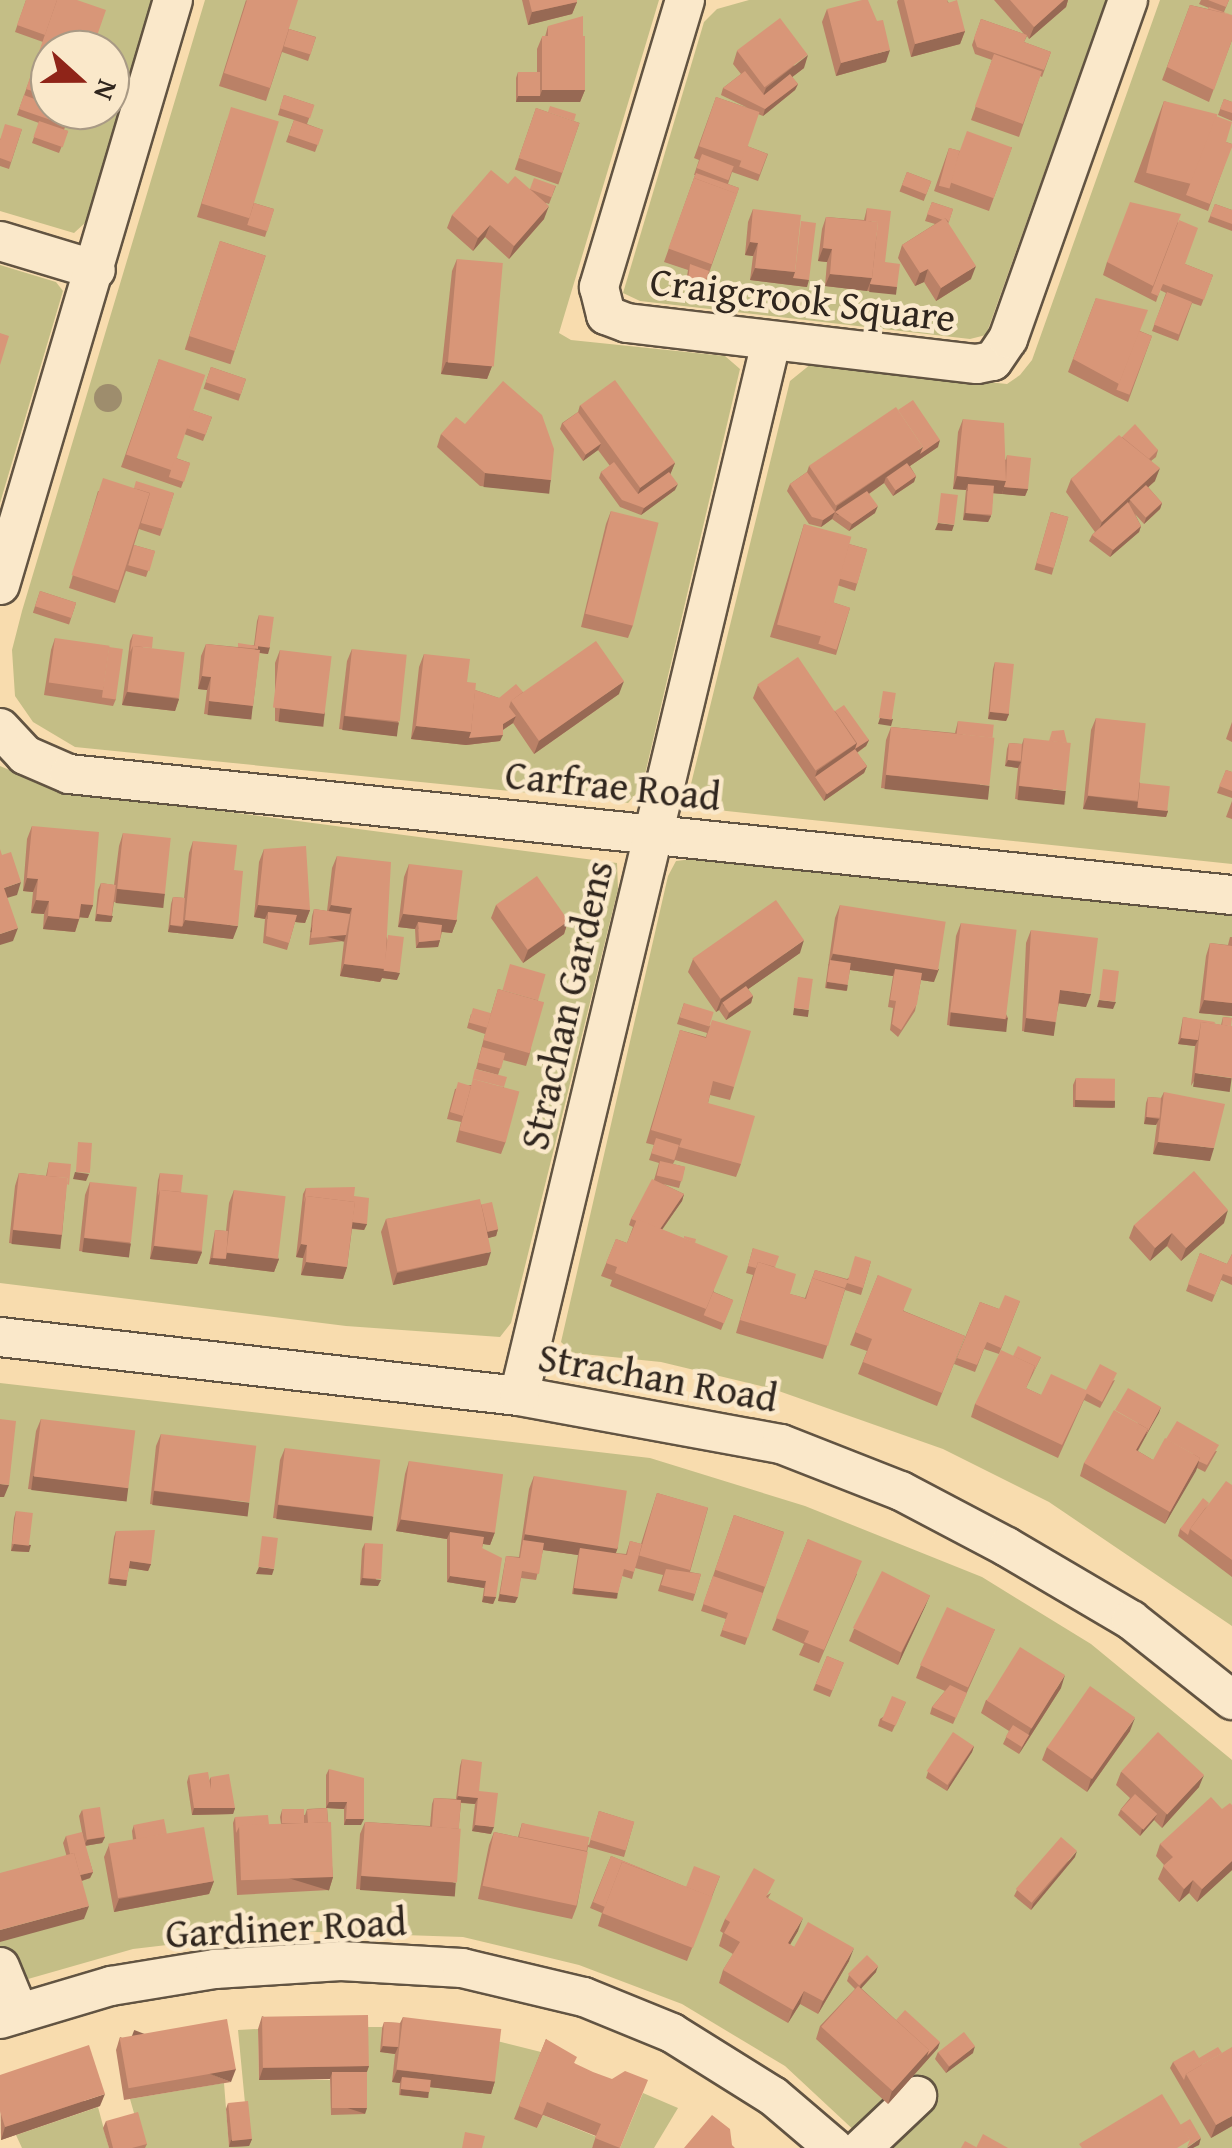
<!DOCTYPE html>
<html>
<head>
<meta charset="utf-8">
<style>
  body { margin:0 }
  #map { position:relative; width:1232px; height:2148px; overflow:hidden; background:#f8dcae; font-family:"Gentium Book Plus",serif }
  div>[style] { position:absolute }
  .green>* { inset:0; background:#c4be86 }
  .roads { filter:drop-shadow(2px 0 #625442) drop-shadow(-2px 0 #625442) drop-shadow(0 2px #625442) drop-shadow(0 -2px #625442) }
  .minor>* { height:38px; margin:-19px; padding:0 19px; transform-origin:19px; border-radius:19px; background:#fae8ca }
  .trees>* { width:28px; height:28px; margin:-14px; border-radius:50%; background:#9e8d6d }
  .wall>* { inset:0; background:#ba8167; transform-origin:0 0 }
  .shaded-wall>* { inset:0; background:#976954; transform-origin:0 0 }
  .building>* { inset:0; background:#d89678; transform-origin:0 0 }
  span { translate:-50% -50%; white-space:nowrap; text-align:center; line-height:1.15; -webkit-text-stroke:9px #fae8ca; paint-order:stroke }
  .street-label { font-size:40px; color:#30261e }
  .north { position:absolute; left:30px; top:30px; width:100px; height:100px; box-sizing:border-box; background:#fae8ca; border:2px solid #a99a85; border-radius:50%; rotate:111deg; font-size:28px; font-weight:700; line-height:40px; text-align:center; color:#30261e }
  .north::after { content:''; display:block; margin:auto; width:35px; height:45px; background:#8f2418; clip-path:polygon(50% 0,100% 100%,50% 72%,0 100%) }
</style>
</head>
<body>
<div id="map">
  <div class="green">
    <div style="clip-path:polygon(evenodd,0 0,154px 0,86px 222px,74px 233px,0 211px,0 0,50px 50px,110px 50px,110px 110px,50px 110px,50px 50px)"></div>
    <div style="clip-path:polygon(205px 0,659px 0,559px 333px,571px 340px,725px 356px,740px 369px,642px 787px,628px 803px,75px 747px,33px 722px,15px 696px,12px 650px,22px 611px)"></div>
    <div style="clip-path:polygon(749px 0,1106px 0,986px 335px,970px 339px,640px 301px,623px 293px,704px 22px,717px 9px)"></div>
    <div style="clip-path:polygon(1160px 0,1232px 0,1232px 864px,708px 809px,698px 803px,691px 784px,790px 381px,811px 364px,1007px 384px,1020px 375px,1032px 360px)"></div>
    <div style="clip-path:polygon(0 265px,56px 282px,63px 291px,0 503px)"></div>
    <div style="clip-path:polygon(0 766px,54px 789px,617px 863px,618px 889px,511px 1323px,500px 1337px,346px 1326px,0 1283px)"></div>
    <div style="clip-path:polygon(692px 859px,1232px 915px,1232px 1626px,1049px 1502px,943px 1449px,773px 1389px,661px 1362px,573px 1353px,561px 1342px,668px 876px,676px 861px)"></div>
    <div style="clip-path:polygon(0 1383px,650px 1458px,805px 1506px,982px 1577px,1091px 1644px,1232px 1760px,1232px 2148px,873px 2148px,785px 2066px,682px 2004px,579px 1965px,463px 1937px,285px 1931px,133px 1949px,0 1987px)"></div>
    <div style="clip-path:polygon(363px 2027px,382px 2027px,381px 2052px,395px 2054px,429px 2087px,497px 2041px,541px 2052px,537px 2128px,543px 2115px,597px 2137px,592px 2148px,144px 2148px,130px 2099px,224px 2083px,229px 2146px,249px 2145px,238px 2030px,258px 2029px,259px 2080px,330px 2080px,332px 2115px)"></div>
    <div style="clip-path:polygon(643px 2093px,678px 2108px,654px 2148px,620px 2148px)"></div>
    <div style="clip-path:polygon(98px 2107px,109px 2148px,22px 2148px,16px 2135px)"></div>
  </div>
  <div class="roads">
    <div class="minor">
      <div style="left:685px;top:0;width:300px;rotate:106.7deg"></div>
      <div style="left:599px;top:287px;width:29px;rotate:76deg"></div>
      <div style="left:606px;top:315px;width:22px;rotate:21deg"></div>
      <div style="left:627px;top:323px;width:352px;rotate:6.7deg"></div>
      <div style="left:977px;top:364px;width:16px;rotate:-11deg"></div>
      <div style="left:993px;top:361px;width:27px;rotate:-56deg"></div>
      <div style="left:1008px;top:339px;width:360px;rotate:-70.5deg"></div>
      <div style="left:0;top:241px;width:100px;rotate:16.8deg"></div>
      <div style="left:0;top:585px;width:610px;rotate:-73.53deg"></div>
      <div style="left:0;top:728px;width:37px;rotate:47deg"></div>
      <div style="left:25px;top:755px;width:48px;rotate:23.4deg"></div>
      <div style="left:69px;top:774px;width:1169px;rotate:5.94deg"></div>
      <div style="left:0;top:1337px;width:522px;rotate:6.49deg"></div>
      <div style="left:519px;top:1396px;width:266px;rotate:10.4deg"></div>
      <div style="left:781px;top:1444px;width:129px;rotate:21.4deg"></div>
      <div style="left:901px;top:1491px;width:120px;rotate:27.8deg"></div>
      <div style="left:1007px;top:1547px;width:144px;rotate:30.5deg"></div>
      <div style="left:1131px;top:1620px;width:129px;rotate:38.4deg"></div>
      <div style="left:519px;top:1396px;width:1084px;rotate:-76.55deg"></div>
      <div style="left:0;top:1967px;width:50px;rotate:67.6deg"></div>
      <div style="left:0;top:2019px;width:116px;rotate:-16.6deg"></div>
      <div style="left:111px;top:1986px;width:105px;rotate:-9.3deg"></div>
      <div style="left:215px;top:1969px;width:126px;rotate:-3.6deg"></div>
      <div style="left:341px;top:1961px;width:121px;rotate:3.3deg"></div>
      <div style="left:462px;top:1968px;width:125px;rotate:13.4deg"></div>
      <div style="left:584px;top:1997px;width:95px;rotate:22.2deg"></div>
      <div style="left:672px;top:2033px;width:119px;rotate:32deg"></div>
      <div style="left:773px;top:2096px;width:80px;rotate:40.4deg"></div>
      <div style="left:862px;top:2148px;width:76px;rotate:-43.4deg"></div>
    </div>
  </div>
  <div class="trees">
    <div style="left:108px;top:398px"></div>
  </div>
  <div class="wall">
    <div style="clip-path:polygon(26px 0,77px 0,50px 50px,50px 110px,71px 110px,64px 130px,68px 131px,59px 153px,32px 143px,39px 123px,17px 115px,43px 42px,15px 32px)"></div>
    <div style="clip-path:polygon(246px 0,289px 29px,316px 37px,308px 61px,282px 52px,266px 101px,219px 86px)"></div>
    <div style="clip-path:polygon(522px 0,577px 0,577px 2px,572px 14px,528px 25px)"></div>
    <div style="clip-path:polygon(898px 0,947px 0,965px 31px,960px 44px,911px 57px,897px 2px)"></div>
    <div style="clip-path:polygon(994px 0,1068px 0,1066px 7px,1029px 39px,1027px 36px,1024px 42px,1051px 52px,1042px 77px,1040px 76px,1019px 137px,971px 120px,992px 60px,975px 54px,972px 45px,981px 19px,1024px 34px)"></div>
    <div style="clip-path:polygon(1201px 0,1229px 0,1224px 12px,1232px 40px,1209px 102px,1162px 80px,1190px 5px,1208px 9px,1209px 8px,1199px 4px)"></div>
    <div style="clip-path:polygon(827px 9px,886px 62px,836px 76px,822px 22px)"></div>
    <div style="clip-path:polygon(548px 26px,585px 90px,580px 102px,516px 102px,516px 78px,518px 72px,537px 72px,537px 49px,542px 37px,545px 37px)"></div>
    <div style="clip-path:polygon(737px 51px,804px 68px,792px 77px,798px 84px,795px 90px,763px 116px,758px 114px,747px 146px,768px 154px,758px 181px,732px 172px,728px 184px,739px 188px,703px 290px,685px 288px,688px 270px,664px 262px,695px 175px,694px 175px,699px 160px,694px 158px,716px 97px,748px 108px,721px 95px,723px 88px,741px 74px,733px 64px)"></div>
    <div style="clip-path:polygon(284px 95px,314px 105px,307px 124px,323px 130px,315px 152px,286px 142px,294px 120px,278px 115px)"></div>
    <div style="clip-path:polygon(1224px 99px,1232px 102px,1232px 121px,1218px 115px)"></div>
    <div style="clip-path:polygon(1164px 101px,1214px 121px,1226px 142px,1232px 144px,1208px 211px,1134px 182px)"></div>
    <div style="left:536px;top:108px;width:46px;height:65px;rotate:19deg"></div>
    <div style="clip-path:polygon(227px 120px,254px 203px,274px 209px,265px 237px,197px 217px)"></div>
    <div style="clip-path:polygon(22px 129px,9px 169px,0 166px,0 139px)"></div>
    <div style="clip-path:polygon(1012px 147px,989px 211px,934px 191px,949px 148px,960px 151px)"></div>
    <div style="left:907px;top:172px;width:26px;height:21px;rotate:21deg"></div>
    <div style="clip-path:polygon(556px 186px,549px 204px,546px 203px,544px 219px,509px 259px,485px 237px,473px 251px,447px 228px,452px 215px,529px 189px)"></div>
    <div style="clip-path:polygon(932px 202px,953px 209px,948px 224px,971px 279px,936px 301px,924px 282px,915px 286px,898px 258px,902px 245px,935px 224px,925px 221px)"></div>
    <div style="clip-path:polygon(1215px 204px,1232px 210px,1232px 231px,1208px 222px)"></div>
    <div style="clip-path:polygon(867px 208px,885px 262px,897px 287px,895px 294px,825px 286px,827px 262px,818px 261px,822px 229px,826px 217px,864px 220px)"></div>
    <div style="clip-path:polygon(753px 209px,807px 287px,750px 280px,753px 256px,745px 255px,748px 222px)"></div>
    <div style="clip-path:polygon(1178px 222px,1185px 264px,1213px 275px,1201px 306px,1192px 303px,1178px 341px,1152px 331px,1166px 293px,1160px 290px,1156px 302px,1103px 275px,1107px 262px)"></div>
    <div style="left:220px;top:241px;width:48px;height:114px;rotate:18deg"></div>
    <div style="clip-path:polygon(457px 259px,492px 366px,487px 379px,441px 374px,452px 271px)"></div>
    <div style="clip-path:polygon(1096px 298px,1140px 331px,1152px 336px,1128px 402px,1115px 396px,1115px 395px,1115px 396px,1068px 372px)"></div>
    <div style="clip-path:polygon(159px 359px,192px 410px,212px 417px,203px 441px,184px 434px,176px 458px,190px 463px,181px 488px,121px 467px)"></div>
    <div style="left:211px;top:367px;width:37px;height:23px;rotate:19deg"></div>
    <div style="clip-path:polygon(580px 405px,675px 463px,670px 474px,675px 490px,641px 515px,620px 507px,599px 478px,601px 472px,610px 466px,598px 450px,583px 461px,560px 429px,562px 423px,578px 412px)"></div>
    <div style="clip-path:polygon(963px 419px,1006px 460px,1007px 455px,1028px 489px,1025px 496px,993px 493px,991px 516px,988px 522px,963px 520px,966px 490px,953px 489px,958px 432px)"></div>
    <div style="clip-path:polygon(441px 434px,551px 480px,546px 493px,480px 486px,437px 447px)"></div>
    <div style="clip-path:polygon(1122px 437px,1158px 450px,1156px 457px,1151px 461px,1155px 481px,1148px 487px,1162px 503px,1160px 509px,1144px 524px,1135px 514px,1141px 526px,1139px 532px,1110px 557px,1089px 541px,1092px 535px,1095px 532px,1066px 492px,1071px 479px)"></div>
    <div style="clip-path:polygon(938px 447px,910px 466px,916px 476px,914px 482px,893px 496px,884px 483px,869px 494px,875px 513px,849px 531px,832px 519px,821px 527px,809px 524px,787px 491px,790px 484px,807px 472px,809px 466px)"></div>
    <div style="clip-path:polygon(133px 488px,174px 493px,160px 536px,139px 529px,134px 545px,155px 551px,146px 577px,126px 571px,115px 603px,69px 588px,98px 491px)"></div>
    <div style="clip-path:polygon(611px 511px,633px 625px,628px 638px,581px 627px,606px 524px)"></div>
    <div style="left:1051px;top:512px;width:18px;height:60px;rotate:16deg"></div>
    <div style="clip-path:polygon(804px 524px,849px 544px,867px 549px,855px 591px,837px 585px,832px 602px,850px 608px,836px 655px,770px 637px)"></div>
    <div style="left:40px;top:591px;width:38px;height:23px;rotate:18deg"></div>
    <div style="clip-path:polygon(259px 615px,268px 654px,259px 653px,253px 706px,249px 719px,204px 714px,207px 690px,198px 689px,201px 656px,206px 644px,237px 647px,254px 645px,257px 621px)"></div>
    <div style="clip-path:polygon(133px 634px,179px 699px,175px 711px,122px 705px,130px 641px)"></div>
    <div style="clip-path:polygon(55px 638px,116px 699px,113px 706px,44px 695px,51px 650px)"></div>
    <div style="clip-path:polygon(352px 649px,399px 723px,395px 736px,339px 729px,347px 661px)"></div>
    <div style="clip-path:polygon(280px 650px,325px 713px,321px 726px,275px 721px,275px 663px)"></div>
    <div style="clip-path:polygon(424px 654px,467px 682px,475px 690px,499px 698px,523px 692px,619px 694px,534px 754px,513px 723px,503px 730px,500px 741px,466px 745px,411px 739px,419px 667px)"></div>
    <div style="clip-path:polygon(995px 662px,1009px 714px,1006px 721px,988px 719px,993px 669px)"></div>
    <div style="clip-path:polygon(758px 685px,835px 711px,869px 740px,866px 746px,857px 753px,867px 766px,864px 773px,824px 801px,753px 698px)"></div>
    <div style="clip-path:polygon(1096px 718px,1140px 783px,1168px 811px,1166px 817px,1083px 809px,1091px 730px)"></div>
    <div style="clip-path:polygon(958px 721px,985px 799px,881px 788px,886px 740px,891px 727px,955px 733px)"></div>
    <div style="clip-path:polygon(1232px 722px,1232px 742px,1226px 739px)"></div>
    <div style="clip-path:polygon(1024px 738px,1061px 804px,1015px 799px,1018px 768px,1005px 766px,1007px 749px,1009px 743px,1022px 744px)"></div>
    <div style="clip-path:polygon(1226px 770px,1232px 772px,1232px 798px,1217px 793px)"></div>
    <div style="clip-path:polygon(1232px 801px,1232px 819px,1226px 817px)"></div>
    <div style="clip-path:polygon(32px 826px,93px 905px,88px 918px,80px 917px,75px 932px,43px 929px,44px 914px,31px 913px,33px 892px,23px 891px,27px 839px)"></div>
    <div style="clip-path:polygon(123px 833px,165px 894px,160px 907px,114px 902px,111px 922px,95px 921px,98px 890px,101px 883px,114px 885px,119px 846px)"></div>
    <div style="clip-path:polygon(193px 841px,233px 939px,168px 932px,171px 904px,173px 897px,184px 898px,189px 853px)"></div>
    <div style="clip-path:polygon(264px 849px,310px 910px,305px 923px,295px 922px,287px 950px,263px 943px,265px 919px,254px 917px,259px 862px)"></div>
    <div style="clip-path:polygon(337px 856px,387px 938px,397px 980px,382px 978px,380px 982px,340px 976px,344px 941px,309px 945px,312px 916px,314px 909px,327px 911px,332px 868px)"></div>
    <div style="clip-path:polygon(409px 864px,457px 920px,452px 933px,442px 932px,438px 947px,416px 948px,415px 929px,398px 927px,404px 877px)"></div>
    <div style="clip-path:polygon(496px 905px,568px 921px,564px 934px,523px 963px,491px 918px)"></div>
    <div style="clip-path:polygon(840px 905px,934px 982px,921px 980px,915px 1011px,898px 1037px,890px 1030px,893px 1008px,888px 1007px,893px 976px,850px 970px,846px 991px,825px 988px,835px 918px)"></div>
    <div style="clip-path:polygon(961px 923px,1008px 1018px,1003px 1031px,947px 1025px,956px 936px)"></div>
    <div style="clip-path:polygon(1031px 930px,1086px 1007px,1059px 1003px,1052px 1035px,1022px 1031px,1026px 943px)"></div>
    <div style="clip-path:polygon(1230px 937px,1232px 937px,1232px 1016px,1199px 1013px,1206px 956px,1210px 943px,1228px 945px)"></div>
    <div style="clip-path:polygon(800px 953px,748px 989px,753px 996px,751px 1003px,726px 1020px,719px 1010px,716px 1012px,688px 972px,693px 959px)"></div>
    <div style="clip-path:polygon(498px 989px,538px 1000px,530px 1053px,526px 1066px,503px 1060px,498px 1075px,476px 1069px,485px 1034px,467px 1028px,471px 1014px,491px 1013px)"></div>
    <div style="clip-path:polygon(684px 1003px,710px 1026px,734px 1087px,730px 1100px,710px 1095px,708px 1103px,741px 1164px,736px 1177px,675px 1160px,673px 1164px,685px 1167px,679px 1188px,663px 1184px,684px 1194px,682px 1201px,662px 1230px,695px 1243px,714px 1292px,733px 1300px,721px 1330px,610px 1286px,612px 1280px,601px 1276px,616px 1239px,627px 1243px,633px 1227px,629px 1225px,631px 1219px,654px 1180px,659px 1163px,649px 1160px,654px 1145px,646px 1143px,680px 1030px,706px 1037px,707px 1033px,677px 1024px)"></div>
    <div style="clip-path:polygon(1183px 1017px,1221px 1025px,1223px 1017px,1232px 1018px,1191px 1086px,1195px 1046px,1178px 1044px)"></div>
    <div style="clip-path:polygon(1076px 1078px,1115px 1101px,1113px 1108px,1073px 1107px,1073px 1085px)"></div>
    <div style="clip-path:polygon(470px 1085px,504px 1087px,506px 1141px,501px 1154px,456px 1142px,461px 1122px,447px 1119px,455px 1089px)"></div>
    <div style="clip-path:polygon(1164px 1092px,1210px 1161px,1153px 1154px,1157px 1123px,1156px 1125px,1144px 1124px,1146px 1103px,1148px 1097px,1161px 1098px)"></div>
    <div style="clip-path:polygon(49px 1162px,66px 1191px,62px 1235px,57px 1248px,9px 1243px,15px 1186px,19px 1173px,46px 1176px)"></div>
    <div style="clip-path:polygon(160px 1173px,181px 1192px,202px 1252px,197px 1264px,150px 1259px,158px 1180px)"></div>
    <div style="clip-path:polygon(90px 1182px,131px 1244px,127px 1257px,79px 1251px,85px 1195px)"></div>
    <div style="clip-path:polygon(306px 1188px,354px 1196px,367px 1224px,364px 1230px,352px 1229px,347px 1267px,343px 1279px,301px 1275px,303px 1258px,296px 1257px,303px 1194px)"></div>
    <div style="clip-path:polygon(234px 1190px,279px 1259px,274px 1272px,209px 1264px,215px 1230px,226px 1231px,229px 1203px)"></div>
    <div style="clip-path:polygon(481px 1204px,498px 1229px,496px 1236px,488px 1238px,487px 1265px,393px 1285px,381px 1232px,386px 1219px)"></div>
    <div style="clip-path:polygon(1224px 1223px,1181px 1261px,1167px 1246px,1150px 1261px,1129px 1238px,1134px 1225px)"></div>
    <div style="clip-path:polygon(753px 1248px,775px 1267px,790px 1294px,805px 1298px,815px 1270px,847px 1279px,871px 1261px,861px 1295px,845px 1290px,823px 1359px,736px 1333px,753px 1275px,746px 1273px)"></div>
    <div style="clip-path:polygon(1200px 1253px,1227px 1264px,1232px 1254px,1232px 1285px,1221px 1280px,1212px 1302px,1186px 1291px)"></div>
    <div style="clip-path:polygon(878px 1275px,904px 1311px,965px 1336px,937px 1406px,858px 1374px,867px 1351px,850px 1345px)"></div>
    <div style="clip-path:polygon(1020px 1301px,999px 1354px,984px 1349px,975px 1372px,954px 1364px,980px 1302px,999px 1309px)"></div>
    <div style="clip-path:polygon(1013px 1356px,1041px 1357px,1026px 1388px,1041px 1395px,1086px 1390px,1115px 1380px,1100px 1408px,1084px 1400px,1058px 1458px,971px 1417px,975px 1404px)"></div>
    <div style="clip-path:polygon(1161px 1407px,1138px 1451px,1153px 1460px,1217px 1451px,1205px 1472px,1197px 1468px,1165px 1524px,1080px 1476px,1084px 1463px)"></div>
    <div style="clip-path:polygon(41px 1419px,128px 1488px,123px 1501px,28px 1489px,36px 1431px)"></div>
    <div style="clip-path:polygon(161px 1434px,245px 1515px,150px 1504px,156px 1446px)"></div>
    <div style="clip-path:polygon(285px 1448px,373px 1517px,368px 1530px,273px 1518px,280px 1460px)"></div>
    <div style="clip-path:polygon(409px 1461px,495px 1532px,490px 1545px,483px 1544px,482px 1548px,496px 1597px,493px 1604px,482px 1602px,484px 1588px,447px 1582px,447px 1539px,396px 1531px,405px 1474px)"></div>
    <div style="clip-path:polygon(534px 1476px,618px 1547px,616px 1553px,626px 1554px,630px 1541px,641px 1544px,657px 1493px,708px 1508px,690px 1572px,701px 1574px,693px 1601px,658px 1591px,663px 1575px,635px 1568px,632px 1579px,622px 1576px,616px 1599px,572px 1594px,578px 1555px,543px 1550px,536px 1580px,521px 1578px,515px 1603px,498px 1601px,506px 1556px,519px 1557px,529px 1489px)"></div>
    <div style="clip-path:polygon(1232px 1485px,1232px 1577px,1178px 1536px,1180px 1529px)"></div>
    <div style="clip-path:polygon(16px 1511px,29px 1552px,11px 1551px,14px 1518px)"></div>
    <div style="clip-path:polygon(734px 1515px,784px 1532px,745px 1645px,720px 1636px,726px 1619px,701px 1611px)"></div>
    <div style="clip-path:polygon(116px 1531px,151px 1564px,148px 1571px,129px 1568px,125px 1586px,108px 1584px,114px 1537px)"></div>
    <div style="clip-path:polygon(808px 1539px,857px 1574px,819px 1663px,799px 1655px,804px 1644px,772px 1630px)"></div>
    <div style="clip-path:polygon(365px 1543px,378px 1586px,360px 1585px,362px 1549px)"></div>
    <div style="clip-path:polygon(930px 1595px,898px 1665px,849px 1641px,854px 1629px)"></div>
    <div style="clip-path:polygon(995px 1629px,953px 1724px,930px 1714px,932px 1707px,945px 1691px,916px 1678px,921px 1665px)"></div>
    <div style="left:827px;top:1656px;width:18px;height:37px;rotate:22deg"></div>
    <div style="clip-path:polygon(1061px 1688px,1019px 1754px,1003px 1744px,1009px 1731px,981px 1713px,986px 1700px)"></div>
    <div style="clip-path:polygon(906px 1702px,892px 1732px,878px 1726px,880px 1719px)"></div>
    <div style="clip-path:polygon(1130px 1731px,1087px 1792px,1042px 1760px,1047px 1747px)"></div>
    <div style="clip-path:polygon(974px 1746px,972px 1752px,947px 1791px,926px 1778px,928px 1772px)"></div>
    <div style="clip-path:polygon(462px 1759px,479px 1791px,491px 1834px,472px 1831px,475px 1804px,461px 1803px,452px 1896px,356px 1889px,360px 1834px,365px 1822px,430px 1826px,432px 1804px,434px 1798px,456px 1799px,460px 1766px)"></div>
    <div style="clip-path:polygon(329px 1769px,361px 1825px,344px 1825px,344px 1809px,327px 1808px,333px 1877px,329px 1890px,237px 1895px,233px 1823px,235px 1817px,269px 1825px,281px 1824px,280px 1817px,282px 1810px,305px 1815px,307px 1809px,326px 1808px,326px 1775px)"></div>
    <div style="clip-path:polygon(1121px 1772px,1199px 1787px,1162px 1828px,1154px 1820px,1140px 1836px,1118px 1815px,1121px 1809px,1130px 1798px,1116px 1785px)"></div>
    <div style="clip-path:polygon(189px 1775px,209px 1781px,211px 1777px,235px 1808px,233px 1814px,192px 1815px,187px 1782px)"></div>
    <div style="clip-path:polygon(1232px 1805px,1232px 1870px,1197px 1902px,1189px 1893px,1179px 1902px,1158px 1879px,1164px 1865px,1156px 1856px,1160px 1844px)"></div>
    <div style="clip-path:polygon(82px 1810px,105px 1837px,102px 1843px,85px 1846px,93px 1872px,90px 1878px,82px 1881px,84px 1919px,63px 1843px,66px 1836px,83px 1837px,79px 1816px)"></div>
    <div style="clip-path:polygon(599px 1811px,634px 1822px,624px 1857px,588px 1847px,577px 1906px,572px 1919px,478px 1899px,489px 1845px,494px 1832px,518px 1837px,522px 1823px,589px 1845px)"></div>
    <div style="clip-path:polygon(134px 1825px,214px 1881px,209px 1894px,114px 1912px,104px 1857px,109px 1845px,133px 1840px,132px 1831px)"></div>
    <div style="clip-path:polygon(611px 1856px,686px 1887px,720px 1876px,687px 1961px,598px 1926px,602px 1913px,590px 1908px)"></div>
    <div style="clip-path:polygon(1075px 1857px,1031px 1910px,1014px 1896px,1017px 1890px)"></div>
    <div style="clip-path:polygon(771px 1893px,768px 1898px,798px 1931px,790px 1945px,794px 1947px,849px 1961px,818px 2014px,800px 2004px,788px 2023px,719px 1983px,723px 1970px,733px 1954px,719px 1946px,723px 1933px,720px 1931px,725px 1919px)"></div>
    <div style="clip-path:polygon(876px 1972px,861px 1988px,896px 2020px,938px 2048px,888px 2104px,816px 2039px,820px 2026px,855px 1989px,847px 1981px,849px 1975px)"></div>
    <div style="clip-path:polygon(262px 2016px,369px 2066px,367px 2072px,365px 2114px,331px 2115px,330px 2079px,259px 2080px,258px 2029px)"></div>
    <div style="clip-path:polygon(403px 2017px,495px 2081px,491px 2094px,430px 2087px,427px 2098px,399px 2095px,400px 2083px,392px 2082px,395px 2054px,380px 2052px,382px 2028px,384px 2022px,400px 2023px)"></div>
    <div style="clip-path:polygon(120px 2037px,231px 2082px,124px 2100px,116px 2050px)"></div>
    <div style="clip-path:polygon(546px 2039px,575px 2064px,620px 2148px,592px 2148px,596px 2136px,543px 2115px,537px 2128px,514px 2119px)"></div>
    <div style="clip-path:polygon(938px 2052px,973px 2053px,946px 2073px,935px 2059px)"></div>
    <div style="clip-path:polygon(1199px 2058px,1232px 2126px,1211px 2138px,1170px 2068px,1173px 2062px)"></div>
    <div style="clip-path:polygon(0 2075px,100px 2106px,1px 2140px)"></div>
    <div style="clip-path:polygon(228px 2103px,252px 2139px,249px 2146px,229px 2147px,226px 2109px)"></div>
    <div style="clip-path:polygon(106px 2121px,147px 2144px,145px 2148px,109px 2148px,103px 2128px)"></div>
  </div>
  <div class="shaded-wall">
    <div style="clip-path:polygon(1064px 0,1068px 0,1066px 7px,1029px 39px,1034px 27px)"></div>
    <div style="clip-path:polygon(577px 2px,572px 14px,528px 25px,532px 12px)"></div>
    <div style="clip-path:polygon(965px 31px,960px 44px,911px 57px,915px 44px)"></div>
    <div style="clip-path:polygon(890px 50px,886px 62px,836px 76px,841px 63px)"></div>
    <div style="clip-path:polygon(808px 55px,804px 68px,761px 101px,766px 88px)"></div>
    <div style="clip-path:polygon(798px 84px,795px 90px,763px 116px,765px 109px)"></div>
    <div style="clip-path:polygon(542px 90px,585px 90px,580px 102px,516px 102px,518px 96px,540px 96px)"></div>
    <div style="clip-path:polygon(549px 206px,544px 219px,509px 259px,514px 246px)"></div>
    <div style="clip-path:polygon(490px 225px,485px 237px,473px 251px,478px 238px)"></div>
    <div style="clip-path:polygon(750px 242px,758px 243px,753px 256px,745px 255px)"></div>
    <div style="clip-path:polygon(823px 248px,832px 249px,827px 262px,818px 261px)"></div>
    <div style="clip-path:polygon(976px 266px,971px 279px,936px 301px,941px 288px)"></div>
    <div style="clip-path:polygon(755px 268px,795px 272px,809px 280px,807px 287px,750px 280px)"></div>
    <div style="clip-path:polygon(928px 269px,924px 282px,915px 286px,920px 273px)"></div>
    <div style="clip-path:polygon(830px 274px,872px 278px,867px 291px,825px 286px)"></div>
    <div style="clip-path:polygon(688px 281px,705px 283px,703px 290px,685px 288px)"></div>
    <div style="left:870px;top:284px;width:27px;height:8px;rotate:6deg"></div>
    <div style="clip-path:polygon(446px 362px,492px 366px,487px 379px,441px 374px)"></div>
    <div style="clip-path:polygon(940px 440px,938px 447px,889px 480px,886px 477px,884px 483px,838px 515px,835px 512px,837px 506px,923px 447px)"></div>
    <div style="clip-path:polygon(601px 444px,598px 450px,583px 461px,586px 454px)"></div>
    <div style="clip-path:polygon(675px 463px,670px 475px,635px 501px,640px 488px)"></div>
    <div style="clip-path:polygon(1160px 468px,1155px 481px,1132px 502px,1130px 500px,1128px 506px,1097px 535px,1102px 522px)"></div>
    <div style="left:485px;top:473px;width:66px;height:14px;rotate:6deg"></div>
    <div style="clip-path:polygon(916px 476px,914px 482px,893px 496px,896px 490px)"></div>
    <div style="clip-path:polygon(957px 476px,1006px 481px,1002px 494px,967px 491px,968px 484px,966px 490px,953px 489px)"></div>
    <div style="clip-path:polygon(678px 484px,675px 490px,641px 515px,644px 508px)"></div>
    <div style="clip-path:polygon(1004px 487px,1028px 489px,1025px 496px,1002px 494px)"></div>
    <div style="clip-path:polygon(1162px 503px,1160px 509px,1144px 524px,1146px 518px)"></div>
    <div style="clip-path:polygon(878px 506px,875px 513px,849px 531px,852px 524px)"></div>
    <div style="clip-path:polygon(835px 512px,832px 519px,821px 527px,823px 520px)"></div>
    <div style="clip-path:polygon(965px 513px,991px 516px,988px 522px,963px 520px)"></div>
    <div style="clip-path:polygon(938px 523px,954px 525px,952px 531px,935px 530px)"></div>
    <div style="clip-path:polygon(1141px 526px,1139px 532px,1110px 557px,1113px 550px)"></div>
    <div style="clip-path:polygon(256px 646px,270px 647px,268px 654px,254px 652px)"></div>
    <div style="clip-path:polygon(202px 676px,211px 677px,207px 690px,198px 689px)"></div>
    <div style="clip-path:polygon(624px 681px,619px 694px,534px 754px,539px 741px)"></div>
    <div style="clip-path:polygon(127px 692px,179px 699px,175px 711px,122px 705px)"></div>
    <div style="left:209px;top:701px;width:44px;height:14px;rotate:6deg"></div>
    <div style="left:280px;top:708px;width:45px;height:14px;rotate:6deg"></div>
    <div style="clip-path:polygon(990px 712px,1009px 714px,1006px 721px,988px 719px)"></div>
    <div style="left:344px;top:716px;width:55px;height:14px;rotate:7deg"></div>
    <div style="clip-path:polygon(516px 716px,513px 723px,501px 731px,503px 724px)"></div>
    <div style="clip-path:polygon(880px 718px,893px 719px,891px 726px,878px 724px)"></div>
    <div style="clip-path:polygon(416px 726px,503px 735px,500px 741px,466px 745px,411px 739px)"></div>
    <div style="clip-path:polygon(869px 740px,866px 746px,817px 780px,815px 777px,817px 771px,857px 743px)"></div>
    <div style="clip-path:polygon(1008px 760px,1021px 762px,1018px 768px,1005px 766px)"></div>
    <div style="clip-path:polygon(867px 766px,864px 773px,824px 801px,826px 794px)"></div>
    <div style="left:886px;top:775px;width:104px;height:14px;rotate:6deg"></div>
    <div style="left:1019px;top:786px;width:47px;height:14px;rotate:6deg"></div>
    <div style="clip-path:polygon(1088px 796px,1139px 802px,1168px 811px,1166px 817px,1083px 809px)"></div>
    <div style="clip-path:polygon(27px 878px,38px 879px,33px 892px,23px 891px)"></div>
    <div style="clip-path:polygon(21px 882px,17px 895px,0 900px,4px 888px)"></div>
    <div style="left:117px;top:889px;width:48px;height:14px;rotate:6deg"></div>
    <div style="clip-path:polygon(36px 900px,49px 901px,44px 914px,31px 913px)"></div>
    <div style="clip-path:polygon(81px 904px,93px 905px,88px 918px,76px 917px)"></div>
    <div style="clip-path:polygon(258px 905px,310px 910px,305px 923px,267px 919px,268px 912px,265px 919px,254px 917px)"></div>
    <div style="clip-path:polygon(331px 905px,352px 908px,347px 920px,326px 918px)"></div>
    <div style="clip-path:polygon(97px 914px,113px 916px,111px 922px,95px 921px)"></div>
    <div style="clip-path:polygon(403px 914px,457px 920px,452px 933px,418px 929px,418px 922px,415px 929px,398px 927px)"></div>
    <div style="clip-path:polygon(48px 916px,79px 919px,75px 932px,43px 929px)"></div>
    <div style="clip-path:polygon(185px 920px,238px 926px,233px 939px,168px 932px,170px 925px,182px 927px)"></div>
    <div style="clip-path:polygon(568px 921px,564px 934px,523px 963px,528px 950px)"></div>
    <div style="clip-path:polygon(18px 928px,13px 941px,0 945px,0 934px)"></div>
    <div style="left:346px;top:935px;width:7px;height:35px;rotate:106deg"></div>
    <div style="clip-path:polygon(440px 940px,438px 947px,416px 948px,419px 942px)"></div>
    <div style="clip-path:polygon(804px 940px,800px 953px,724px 1006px,722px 1003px,719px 1010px,716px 1012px,721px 999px)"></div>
    <div style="clip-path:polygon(833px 954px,939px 969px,934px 982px,894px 976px,895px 969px,893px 976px,829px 967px,830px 960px,828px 967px)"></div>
    <div style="clip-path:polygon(344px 964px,385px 969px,400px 973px,397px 980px,382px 978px,380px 982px,340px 976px)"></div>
    <div style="left:827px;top:982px;width:21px;height:6px;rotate:8deg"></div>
    <div style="clip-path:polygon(1060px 990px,1091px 994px,1086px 1007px,1056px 1003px)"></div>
    <div style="clip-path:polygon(753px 996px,751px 1003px,726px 1020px,729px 1013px)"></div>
    <div style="clip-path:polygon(1099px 1000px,1116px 1002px,1113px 1009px,1097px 1007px)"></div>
    <div style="clip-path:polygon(1204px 1000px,1232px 1003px,1232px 1016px,1199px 1013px)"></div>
    <div style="left:794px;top:1008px;width:15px;height:7px;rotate:8deg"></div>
    <div style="left:951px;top:1012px;width:57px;height:14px;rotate:6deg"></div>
    <div style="left:1026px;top:1018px;width:30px;height:14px;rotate:8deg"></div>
    <div style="clip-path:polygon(1181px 1038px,1198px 1040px,1195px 1046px,1178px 1044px)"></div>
    <div style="left:1195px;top:1073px;width:37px;height:14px;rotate:8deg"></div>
    <div style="left:1075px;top:1100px;width:40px;height:7px;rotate:1deg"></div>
    <div style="clip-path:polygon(1146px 1117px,1159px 1119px,1156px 1125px,1144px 1124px)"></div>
    <div style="clip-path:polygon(1158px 1142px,1214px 1148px,1210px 1161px,1153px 1154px)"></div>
    <div style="clip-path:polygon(75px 1172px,89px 1174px,86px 1181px,73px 1179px)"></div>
    <div style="clip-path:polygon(684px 1194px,682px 1201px,656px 1238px,659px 1231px)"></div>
    <div style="clip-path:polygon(1228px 1210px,1224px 1223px,1181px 1261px,1186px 1248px)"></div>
    <div style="clip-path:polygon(351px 1222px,367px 1224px,364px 1230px,349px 1228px)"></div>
    <div style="clip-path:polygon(498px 1229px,496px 1236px,481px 1240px,483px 1233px)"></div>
    <div style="left:13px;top:1230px;width:49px;height:14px;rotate:6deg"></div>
    <div style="clip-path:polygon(1172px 1233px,1167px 1246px,1150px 1261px,1155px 1248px)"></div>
    <div style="left:84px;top:1238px;width:47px;height:14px;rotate:7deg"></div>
    <div style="clip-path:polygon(301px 1244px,307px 1245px,303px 1258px,296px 1257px)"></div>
    <div style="clip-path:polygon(154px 1246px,202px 1252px,197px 1264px,150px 1259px)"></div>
    <div style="clip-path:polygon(491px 1252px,487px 1265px,393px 1285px,397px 1273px)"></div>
    <div style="clip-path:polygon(227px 1253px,279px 1259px,274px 1272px,209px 1264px,211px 1258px,225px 1259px)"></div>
    <div style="clip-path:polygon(306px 1262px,347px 1267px,343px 1279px,301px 1275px)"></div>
    <div style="clip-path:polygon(1161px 1407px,1159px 1413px,1131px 1462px,1136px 1450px)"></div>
    <div style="clip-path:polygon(1200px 1458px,1196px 1471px,1165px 1524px,1170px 1512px)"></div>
    <div style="left:33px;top:1476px;width:96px;height:14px;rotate:7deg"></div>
    <div style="clip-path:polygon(0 1484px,9px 1485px,4px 1497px,0 1497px)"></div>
    <div style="left:154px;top:1491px;width:96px;height:14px;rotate:7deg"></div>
    <div style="left:278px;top:1505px;width:96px;height:14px;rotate:7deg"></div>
    <div style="clip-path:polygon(401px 1519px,495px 1532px,490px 1545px,450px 1539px,450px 1532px,447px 1539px,396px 1531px)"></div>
    <div style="clip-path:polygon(525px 1534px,618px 1547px,613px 1560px,580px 1548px,578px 1555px,522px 1547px)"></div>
    <div style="clip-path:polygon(14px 1544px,31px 1545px,29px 1552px,11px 1551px)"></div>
    <div style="clip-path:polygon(130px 1561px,151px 1564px,148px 1571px,128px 1568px)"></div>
    <div style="clip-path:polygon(259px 1567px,274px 1569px,272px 1575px,256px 1574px)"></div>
    <div style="clip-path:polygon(450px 1576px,486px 1581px,484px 1588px,447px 1582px)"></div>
    <div style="left:110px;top:1578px;width:17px;height:6px;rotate:7deg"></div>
    <div style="clip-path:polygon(362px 1578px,381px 1580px,378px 1586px,360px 1585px)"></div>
    <div style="left:574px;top:1588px;width:44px;height:6px;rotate:6deg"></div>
    <div style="clip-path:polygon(500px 1594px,518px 1597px,515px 1603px,498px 1601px)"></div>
    <div style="clip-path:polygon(930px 1595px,925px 1607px,898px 1665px,902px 1652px)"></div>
    <div style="clip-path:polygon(484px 1596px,496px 1597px,493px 1604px,482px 1602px)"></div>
    <div style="clip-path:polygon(1065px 1675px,1061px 1688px,1019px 1754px,1031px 1729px)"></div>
    <div style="clip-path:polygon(1135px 1718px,1130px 1731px,1087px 1792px,1091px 1779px)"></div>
    <div style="clip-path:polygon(974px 1746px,972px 1752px,947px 1791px,949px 1785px)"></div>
    <div style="clip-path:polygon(1204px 1775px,1199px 1787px,1162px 1828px,1166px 1815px)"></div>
    <div style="clip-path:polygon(458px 1796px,478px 1798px,475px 1804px,456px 1802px)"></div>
    <div style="clip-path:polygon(329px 1802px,347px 1802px,344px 1809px,326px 1808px)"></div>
    <div style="clip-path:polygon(194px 1808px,235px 1808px,233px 1814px,192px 1815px)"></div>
    <div style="clip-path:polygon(1157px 1814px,1154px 1820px,1140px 1836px,1142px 1829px)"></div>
    <div style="clip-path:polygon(346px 1819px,364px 1819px,361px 1825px,344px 1825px)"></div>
    <div style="clip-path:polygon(475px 1825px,494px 1827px,491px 1834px,472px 1831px)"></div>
    <div style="clip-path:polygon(105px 1837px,102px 1843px,84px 1846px,87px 1840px)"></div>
    <div style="clip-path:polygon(1077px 1851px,1075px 1857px,1031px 1910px,1033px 1904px)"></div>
    <div style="clip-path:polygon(1232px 1861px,1232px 1870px,1197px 1902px,1202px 1889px)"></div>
    <div style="clip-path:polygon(93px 1872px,90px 1878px,74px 1883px,77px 1876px)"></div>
    <div style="left:361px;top:1876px;width:95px;height:14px;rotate:4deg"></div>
    <div style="left:333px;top:1877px;width:14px;height:92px;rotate:107deg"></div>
    <div style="clip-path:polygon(1193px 1880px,1189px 1893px,1179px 1902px,1184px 1889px)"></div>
    <div style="clip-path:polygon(214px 1881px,209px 1894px,114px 1912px,119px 1899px)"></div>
    <div style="clip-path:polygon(89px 1906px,84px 1919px,0 1942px,0 1930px)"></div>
    <div style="clip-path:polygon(803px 1918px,798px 1931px,783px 1956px,788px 1943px)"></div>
    <div style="clip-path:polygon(854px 1948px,849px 1961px,818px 2014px,823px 2001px)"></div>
    <div style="clip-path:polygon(878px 1966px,876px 1972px,858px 1992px,861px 1985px)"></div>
    <div style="clip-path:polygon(804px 1991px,800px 2004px,788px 2023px,793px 2010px)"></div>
    <div style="clip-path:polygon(940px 2042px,938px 2048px,888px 2104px,892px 2091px,929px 2050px)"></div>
    <div style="clip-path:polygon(383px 2046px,398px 2047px,395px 2054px,380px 2052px)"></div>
    <div style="clip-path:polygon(975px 2046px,973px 2053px,946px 2073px,949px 2067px)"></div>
    <div style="clip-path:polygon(369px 2066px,364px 2079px,332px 2073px,330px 2079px,259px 2080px,263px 2068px)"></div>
    <div style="left:236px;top:2069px;width:14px;height:109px;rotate:111deg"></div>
    <div style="clip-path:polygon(397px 2070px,495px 2081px,491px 2094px,402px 2084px,402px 2077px,400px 2083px,392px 2082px)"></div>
    <div style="left:401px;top:2089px;width:28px;height:6px;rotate:6deg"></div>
    <div style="clip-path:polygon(105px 2094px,100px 2106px,1px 2140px,5px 2127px)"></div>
    <div style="left:367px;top:2108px;width:6px;height:34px;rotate:108deg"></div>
    <div style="clip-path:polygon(1232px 2116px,1232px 2126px,1211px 2138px,1216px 2125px)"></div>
    <div style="clip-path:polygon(1201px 2138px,1199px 2145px,1193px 2148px,1187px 2148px)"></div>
    <div style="clip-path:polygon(252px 2139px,249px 2146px,229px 2147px,231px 2140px)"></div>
  </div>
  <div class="building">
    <div style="clip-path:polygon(26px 0,57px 0,45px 35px,17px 25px)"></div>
    <div style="clip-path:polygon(57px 0,77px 0,106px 10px,92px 50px,50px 50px,50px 97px,26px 89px)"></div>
    <div style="clip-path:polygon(247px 0,298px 0,270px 88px,224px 73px)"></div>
    <div style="clip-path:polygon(529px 0,577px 0,577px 2px,532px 12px)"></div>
    <div style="clip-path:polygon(862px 0,868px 0,877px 21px,883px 20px,890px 50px,841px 63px,827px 9px)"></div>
    <div style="clip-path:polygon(904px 0,947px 0,948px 3px,957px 0,965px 31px,915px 44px)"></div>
    <div style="clip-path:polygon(1010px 0,1064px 0,1034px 27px)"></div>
    <div style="clip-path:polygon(1208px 0,1229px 0,1226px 7px)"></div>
    <div style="clip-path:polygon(1190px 5px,1232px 15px,1232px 40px,1214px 90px,1167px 67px)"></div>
    <div style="clip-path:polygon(1209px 7px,1232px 15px,1208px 9px)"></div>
    <div style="clip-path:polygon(583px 16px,583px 36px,548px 37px,548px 26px)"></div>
    <div style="left:780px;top:18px;width:46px;height:54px;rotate:53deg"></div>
    <div style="clip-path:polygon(981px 19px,1027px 35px,1024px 42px,1051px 52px,1044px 70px,977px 47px,974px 38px)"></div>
    <div style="left:289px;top:29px;width:28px;height:18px;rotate:17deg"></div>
    <div style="left:585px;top:36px;width:54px;height:43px;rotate:90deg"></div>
    <div style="left:994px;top:54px;width:51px;height:56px;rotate:20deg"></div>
    <div style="clip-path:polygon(745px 71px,764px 95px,790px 74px,798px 84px,765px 109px,723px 88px)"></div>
    <div style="left:518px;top:72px;width:22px;height:24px"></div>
    <div style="clip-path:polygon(24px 95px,50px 105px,50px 110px,70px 112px,65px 125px,19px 109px)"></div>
    <div style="left:284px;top:95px;width:32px;height:14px;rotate:18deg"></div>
    <div style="left:716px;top:97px;width:46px;height:52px;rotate:19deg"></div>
    <div style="clip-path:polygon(1224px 99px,1232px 102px,1232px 113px,1220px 109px)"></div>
    <div style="left:1164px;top:101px;width:55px;height:74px;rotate:14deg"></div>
    <div style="clip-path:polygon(550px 106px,576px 114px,574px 121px,548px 112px)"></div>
    <div style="left:231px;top:107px;width:50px;height:101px;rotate:17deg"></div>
    <div style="left:536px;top:108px;width:46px;height:53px;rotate:19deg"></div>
    <div style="clip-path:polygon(1216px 116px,1232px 122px,1226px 142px,1232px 144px,1232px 147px,1210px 204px,1186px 195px)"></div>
    <div style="left:294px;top:120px;width:31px;height:16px;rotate:19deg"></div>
    <div style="left:39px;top:121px;width:31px;height:17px;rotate:19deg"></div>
    <div style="clip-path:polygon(5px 124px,22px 129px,11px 162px,0 158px,0 140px)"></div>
    <div style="left:967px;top:131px;width:48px;height:54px;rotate:20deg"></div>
    <div style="left:747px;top:146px;width:22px;height:22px;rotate:21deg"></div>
    <div style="left:949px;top:148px;width:11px;height:39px;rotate:15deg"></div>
    <div style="left:702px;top:154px;width:34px;height:15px;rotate:21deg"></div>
    <div style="clip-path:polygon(491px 170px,508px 184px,515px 176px,549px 206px,514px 246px,490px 225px,478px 238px,452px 215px)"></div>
    <div style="left:907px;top:172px;width:26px;height:14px;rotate:21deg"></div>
    <div style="clip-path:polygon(696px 173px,739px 188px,737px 194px,694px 178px)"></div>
    <div style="left:534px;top:178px;width:23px;height:12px;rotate:20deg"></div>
    <div style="left:694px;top:178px;width:46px;height:75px;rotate:20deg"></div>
    <div style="clip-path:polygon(932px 202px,953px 209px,949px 222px,945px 218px,943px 220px,927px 214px)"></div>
    <div style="clip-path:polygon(1130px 202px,1181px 214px,1153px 286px,1107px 262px)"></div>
    <div style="left:254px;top:203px;width:21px;height:23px;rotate:17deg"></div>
    <div style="clip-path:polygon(1215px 204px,1232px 210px,1232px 224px,1210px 216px)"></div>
    <div style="clip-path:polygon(867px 208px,891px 211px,885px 262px,900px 264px,897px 287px,870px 284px,872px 278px,878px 222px,866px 221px)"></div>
    <div style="clip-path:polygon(753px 209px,801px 215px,795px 272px,755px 268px,758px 243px,750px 242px)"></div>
    <div style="clip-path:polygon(826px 217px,878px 222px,872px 278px,830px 274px,832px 249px,823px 248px)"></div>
    <div style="clip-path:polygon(945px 218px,976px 266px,941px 288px,928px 269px,920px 273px,902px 245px)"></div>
    <div style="clip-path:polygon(1179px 220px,1198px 228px,1185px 264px,1213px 275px,1204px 300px,1163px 284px,1158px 296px,1151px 293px)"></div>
    <div style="clip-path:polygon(801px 221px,816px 223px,809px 280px,793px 278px,795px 272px)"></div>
    <div style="left:220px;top:241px;width:48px;height:100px;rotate:18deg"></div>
    <div style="left:457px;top:259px;width:46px;height:104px;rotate:5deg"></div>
    <div style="clip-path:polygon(690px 264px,709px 271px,705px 283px,688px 281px)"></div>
    <div style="left:1167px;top:292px;width:27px;height:35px;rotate:22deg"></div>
    <div style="clip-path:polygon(1096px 298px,1148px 310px,1119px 384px,1073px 359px)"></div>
    <div style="left:1139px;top:331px;width:14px;height:63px;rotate:21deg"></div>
    <div style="clip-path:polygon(0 333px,9px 336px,0 365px)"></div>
    <div style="left:159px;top:359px;width:49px;height:101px;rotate:19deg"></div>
    <div style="left:211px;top:367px;width:37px;height:16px;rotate:19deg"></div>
    <div style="left:615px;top:380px;width:102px;height:43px;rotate:54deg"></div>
    <div style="clip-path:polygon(503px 381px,542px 415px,554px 449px,551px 480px,485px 473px,441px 434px,456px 417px,465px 424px)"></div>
    <div style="clip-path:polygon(913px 400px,940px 440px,920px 454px,923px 447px,898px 410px)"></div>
    <div style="left:896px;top:407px;width:48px;height:105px;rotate:56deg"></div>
    <div style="left:192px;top:410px;width:21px;height:19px;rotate:19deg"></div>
    <div style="left:578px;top:412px;width:39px;height:19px;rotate:54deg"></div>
    <div style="clip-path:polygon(963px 419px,1004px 423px,1006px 481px,957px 476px)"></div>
    <div style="clip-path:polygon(1135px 424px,1158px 450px,1149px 459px,1122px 437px)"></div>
    <div style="clip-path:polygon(1119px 435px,1160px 468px,1102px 522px,1071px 479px)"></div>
    <div style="clip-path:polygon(1007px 455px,1031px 458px,1028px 489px,1004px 487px,1006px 481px)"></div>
    <div style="left:175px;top:458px;width:16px;height:20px;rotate:18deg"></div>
    <div style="clip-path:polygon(614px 462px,638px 494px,669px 472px,678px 484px,644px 508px,622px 500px,601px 472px)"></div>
    <div style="left:907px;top:463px;width:16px;height:25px;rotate:55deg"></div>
    <div style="clip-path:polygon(807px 472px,835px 512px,823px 520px,812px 517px,790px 484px)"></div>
    <div style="left:103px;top:478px;width:49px;height:102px;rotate:18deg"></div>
    <div style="clip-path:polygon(136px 481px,174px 493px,163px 529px,141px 523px,150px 493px,134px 488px)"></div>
    <div style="left:968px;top:484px;width:26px;height:29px;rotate:4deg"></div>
    <div style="left:1146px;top:485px;width:24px;height:22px;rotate:48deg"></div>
    <div style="clip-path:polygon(867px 491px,878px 506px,852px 524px,835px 512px)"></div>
    <div style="left:941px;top:493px;width:17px;height:30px;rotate:7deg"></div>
    <div style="clip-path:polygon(1128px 502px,1141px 526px,1113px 550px,1092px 535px)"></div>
    <div style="left:611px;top:511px;width:49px;height:106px;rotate:14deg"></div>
    <div style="left:1051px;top:512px;width:18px;height:53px;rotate:16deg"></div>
    <div style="left:804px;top:524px;width:49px;height:104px;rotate:15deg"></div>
    <div style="left:849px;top:544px;width:19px;height:36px;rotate:16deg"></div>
    <div style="left:134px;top:545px;width:22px;height:21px;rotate:16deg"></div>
    <div style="left:40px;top:591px;width:38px;height:16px;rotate:18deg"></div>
    <div style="left:832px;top:602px;width:19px;height:44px;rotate:18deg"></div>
    <div style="left:259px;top:615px;width:15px;height:31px;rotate:8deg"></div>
    <div style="clip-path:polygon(133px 634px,153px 637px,152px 648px,133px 646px,130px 652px)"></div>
    <div style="left:55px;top:638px;width:55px;height:45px;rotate:8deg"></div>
    <div style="left:596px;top:641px;width:49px;height:104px;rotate:55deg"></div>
    <div style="clip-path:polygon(238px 643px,258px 646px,258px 649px,238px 647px)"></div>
    <div style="clip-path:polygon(206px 644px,260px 650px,253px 706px,209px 701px,211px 677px,202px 676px)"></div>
    <div style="left:133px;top:646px;width:52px;height:46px;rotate:7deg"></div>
    <div style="left:109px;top:647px;width:14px;height:51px;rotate:8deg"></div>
    <div style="left:352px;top:649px;width:55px;height:67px;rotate:6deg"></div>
    <div style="left:280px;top:650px;width:52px;height:58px;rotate:7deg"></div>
    <div style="clip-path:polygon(424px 654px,470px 659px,467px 682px,476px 683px,471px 732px,416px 726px)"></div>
    <div style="left:798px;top:657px;width:104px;height:49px;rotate:56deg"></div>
    <div style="left:995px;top:662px;width:19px;height:50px;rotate:6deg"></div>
    <div style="clip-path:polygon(516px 684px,523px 692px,511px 701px,509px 707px,516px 716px,503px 724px,503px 735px,469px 738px,471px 732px,475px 690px,499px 698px)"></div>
    <div style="left:883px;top:691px;width:13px;height:27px;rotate:9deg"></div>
    <div style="clip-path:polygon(844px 705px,869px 740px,855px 749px,857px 743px,835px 711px)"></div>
    <div style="left:1096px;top:718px;width:50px;height:78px;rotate:6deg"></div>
    <div style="left:958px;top:721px;width:36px;height:13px;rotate:6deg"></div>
    <div style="left:891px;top:727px;width:104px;height:48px;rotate:6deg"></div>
    <div style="clip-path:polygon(1064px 730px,1067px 743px,1049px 741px,1052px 731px)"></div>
    <div style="left:1024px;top:738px;width:47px;height:48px;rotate:6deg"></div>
    <div style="left:1009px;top:743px;width:13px;height:17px;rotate:4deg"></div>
    <div style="left:855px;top:749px;width:21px;height:49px;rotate:55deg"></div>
    <div style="clip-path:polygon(1226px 770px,1232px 772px,1232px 791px,1219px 786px)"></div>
    <div style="left:1140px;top:783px;width:30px;height:25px;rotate:6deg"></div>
    <div style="clip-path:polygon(32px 826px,99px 832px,93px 905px,81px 904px,79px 919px,48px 916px,49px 901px,36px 900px,38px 879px,27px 878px)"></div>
    <div style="left:123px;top:833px;width:48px;height:56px;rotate:6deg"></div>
    <div style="clip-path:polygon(193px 841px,237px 845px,234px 870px,243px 871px,238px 926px,185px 920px)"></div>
    <div style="clip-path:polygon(306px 846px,310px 910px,258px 905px,264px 849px)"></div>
    <div style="clip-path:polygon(0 849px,2px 855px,11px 852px,21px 882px,4px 888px,18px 928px,0 934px)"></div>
    <div style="clip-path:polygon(337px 856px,391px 862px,385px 969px,344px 964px,352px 908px,331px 905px)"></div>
    <div style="left:409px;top:864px;width:54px;height:50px;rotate:7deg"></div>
    <div style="left:537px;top:876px;width:55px;height:50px;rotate:55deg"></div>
    <div style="left:101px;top:883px;width:15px;height:31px;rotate:8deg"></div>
    <div style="left:173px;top:897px;width:12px;height:28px;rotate:5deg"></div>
    <div style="left:776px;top:900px;width:49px;height:102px;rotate:55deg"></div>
    <div style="left:840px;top:905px;width:107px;height:49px;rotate:9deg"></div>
    <div style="clip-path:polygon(314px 909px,350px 914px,346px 935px,311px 938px)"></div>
    <div style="clip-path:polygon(268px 912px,297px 915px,289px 943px,266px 936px)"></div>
    <div style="clip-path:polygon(418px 922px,442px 925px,440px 940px,419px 942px)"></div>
    <div style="left:961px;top:923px;width:56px;height:90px;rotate:7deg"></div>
    <div style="clip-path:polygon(1031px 930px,1098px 938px,1091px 994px,1060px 990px,1056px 1022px,1026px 1018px)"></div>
    <div style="left:388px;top:935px;width:16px;height:36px;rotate:7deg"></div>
    <div style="clip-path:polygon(1210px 943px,1232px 946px,1232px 1003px,1204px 1000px)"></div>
    <div style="left:830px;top:960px;width:21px;height:22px;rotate:8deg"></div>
    <div style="left:510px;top:964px;width:37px;height:27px;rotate:16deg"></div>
    <div style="clip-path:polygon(895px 969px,922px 973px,917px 1004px,901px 1030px,892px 1024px,896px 1001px,890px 1000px)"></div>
    <div style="left:1103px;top:969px;width:16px;height:31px;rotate:7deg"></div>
    <div style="left:798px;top:977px;width:15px;height:31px;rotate:8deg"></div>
    <div style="left:746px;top:986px;width:12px;height:29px;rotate:55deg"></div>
    <div style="left:498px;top:989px;width:48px;height:53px;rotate:16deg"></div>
    <div style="left:684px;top:1003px;width:31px;height:15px;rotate:17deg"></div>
    <div style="left:473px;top:1008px;width:19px;height:15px;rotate:16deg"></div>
    <div style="clip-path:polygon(1183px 1017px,1215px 1022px,1214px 1024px,1201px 1022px,1198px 1040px,1181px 1038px)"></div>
    <div style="left:1223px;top:1017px;width:9px;height:8px;rotate:6deg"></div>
    <div style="clip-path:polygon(712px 1020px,751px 1031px,734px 1087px,713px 1081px,708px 1103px,755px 1116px,741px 1164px,679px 1147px,682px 1139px,651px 1130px,680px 1030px,706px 1038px)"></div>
    <div style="clip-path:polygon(1201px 1022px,1232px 1026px,1232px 1078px,1195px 1073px)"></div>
    <div style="left:482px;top:1047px;width:24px;height:16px;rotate:15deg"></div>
    <div style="clip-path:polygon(475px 1069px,507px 1077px,504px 1087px,473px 1079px,463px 1116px,450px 1112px,458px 1082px,471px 1086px)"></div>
    <div style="left:1076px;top:1078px;width:39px;height:22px;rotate:1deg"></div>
    <div style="left:473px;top:1079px;width:48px;height:53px;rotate:15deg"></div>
    <div style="clip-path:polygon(1164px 1092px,1225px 1104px,1214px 1148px,1158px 1142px)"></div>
    <div style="left:1148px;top:1097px;width:13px;height:20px;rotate:4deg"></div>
    <div style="left:656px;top:1138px;width:24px;height:16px;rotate:17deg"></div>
    <div style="left:78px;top:1142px;width:14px;height:30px;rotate:4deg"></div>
    <div style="left:660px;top:1161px;width:26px;height:15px;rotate:13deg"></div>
    <div style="clip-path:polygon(49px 1162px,71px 1164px,69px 1185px,67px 1184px,68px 1178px,47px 1176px)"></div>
    <div style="clip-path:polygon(1194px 1171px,1228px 1210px,1186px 1248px,1172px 1233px,1155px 1248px,1134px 1225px)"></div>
    <div style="left:19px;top:1173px;width:49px;height:57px;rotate:6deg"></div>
    <div style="clip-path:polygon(160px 1173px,183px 1175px,181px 1192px,160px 1190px,158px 1196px)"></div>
    <div style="clip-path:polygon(652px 1179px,684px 1194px,660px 1229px,631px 1219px)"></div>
    <div style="left:90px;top:1182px;width:47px;height:56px;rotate:6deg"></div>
    <div style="clip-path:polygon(355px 1187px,354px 1196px,369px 1198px,367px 1224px,352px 1222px,355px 1202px,306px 1196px,304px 1203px,306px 1188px)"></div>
    <div style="left:160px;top:1190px;width:48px;height:56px;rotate:6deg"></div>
    <div style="left:234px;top:1190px;width:52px;height:63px;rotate:7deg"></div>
    <div style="clip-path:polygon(306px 1196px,355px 1202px,347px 1267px,306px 1262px,307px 1245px,301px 1244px)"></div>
    <div style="left:480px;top:1199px;width:54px;height:96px;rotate:78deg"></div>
    <div style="left:492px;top:1202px;width:28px;height:11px;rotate:77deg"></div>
    <div style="clip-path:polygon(637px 1219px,728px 1256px,706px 1309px,615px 1273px,617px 1267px,606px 1263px,616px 1239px,627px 1243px)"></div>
    <div style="left:215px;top:1230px;width:13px;height:28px;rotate:4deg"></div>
    <div style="clip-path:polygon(684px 1236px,696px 1239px,695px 1243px,684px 1238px)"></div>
    <div style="clip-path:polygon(753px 1248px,779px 1256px,775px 1267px,758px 1262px,756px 1268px,748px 1266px)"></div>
    <div style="clip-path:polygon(1200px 1253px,1227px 1264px,1232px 1254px,1232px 1277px,1223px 1274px,1215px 1295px,1188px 1284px)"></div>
    <div style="clip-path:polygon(855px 1256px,871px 1261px,863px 1288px,847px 1283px,845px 1288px,812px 1278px,810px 1285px,815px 1270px,848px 1280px)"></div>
    <div style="clip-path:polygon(758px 1262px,796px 1274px,790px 1294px,798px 1296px,806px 1299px,812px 1278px,845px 1289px,828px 1346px,740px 1320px)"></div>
    <div style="clip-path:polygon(878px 1275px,912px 1289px,903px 1311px,965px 1336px,942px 1393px,863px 1362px,872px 1339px,855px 1332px)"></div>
    <div style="left:713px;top:1292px;width:22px;height:25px;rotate:22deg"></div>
    <div style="clip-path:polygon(1005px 1295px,1020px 1301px,1001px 1348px,987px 1342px,977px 1365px,957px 1358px,980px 1302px,999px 1309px)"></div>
    <div style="clip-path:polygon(1018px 1346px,1041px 1357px,1033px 1373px,1035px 1366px,1013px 1356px)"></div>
    <div style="clip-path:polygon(1001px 1350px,1035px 1366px,1026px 1388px,1041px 1395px,1051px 1374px,1088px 1391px,1062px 1445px,975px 1404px)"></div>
    <div style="clip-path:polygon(1100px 1364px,1117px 1373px,1102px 1402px,1086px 1393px,1086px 1390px)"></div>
    <div style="clip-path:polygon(1128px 1388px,1161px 1407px,1146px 1435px,1148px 1429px,1115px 1410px)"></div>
    <div style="clip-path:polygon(1114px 1410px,1148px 1429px,1136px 1450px,1153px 1460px,1165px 1438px,1200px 1458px,1170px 1512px,1084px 1463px)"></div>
    <div style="clip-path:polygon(0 1419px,16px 1421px,9px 1485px,0 1484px)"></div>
    <div style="left:41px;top:1419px;width:95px;height:58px;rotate:7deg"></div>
    <div style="clip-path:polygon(1177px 1421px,1219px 1445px,1207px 1465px,1198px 1461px,1200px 1458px,1166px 1439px)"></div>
    <div style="left:161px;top:1434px;width:96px;height:57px;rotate:7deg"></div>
    <div style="left:285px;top:1448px;width:96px;height:57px;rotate:7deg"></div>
    <div style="left:409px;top:1461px;width:95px;height:59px;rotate:8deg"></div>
    <div style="left:534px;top:1476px;width:94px;height:59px;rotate:9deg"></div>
    <div style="clip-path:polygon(1226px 1481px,1232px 1485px,1232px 1560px,1190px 1529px)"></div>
    <div style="left:657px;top:1493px;width:53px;height:65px;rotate:16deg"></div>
    <div style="clip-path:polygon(1203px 1498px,1209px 1503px,1190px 1529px,1188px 1535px,1180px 1529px)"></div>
    <div style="left:16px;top:1511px;width:17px;height:33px;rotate:7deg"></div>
    <div style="left:734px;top:1515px;width:53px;height:58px;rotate:19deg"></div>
    <div style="clip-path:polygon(155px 1530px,151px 1564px,130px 1561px,127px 1580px,110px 1578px,116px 1531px)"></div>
    <div style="clip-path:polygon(450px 1532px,484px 1537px,482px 1548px,502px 1558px,496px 1597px,484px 1596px,486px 1581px,450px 1576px)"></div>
    <div style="left:262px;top:1536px;width:16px;height:31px;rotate:7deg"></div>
    <div style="clip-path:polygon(808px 1539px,862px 1561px,824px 1650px,804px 1642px,809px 1631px,776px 1618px)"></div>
    <div style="clip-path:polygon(523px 1540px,544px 1543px,539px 1574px,522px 1571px,518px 1597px,500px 1594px,506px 1556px,520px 1558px)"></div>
    <div style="clip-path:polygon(630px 1541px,642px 1544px,634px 1572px,624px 1569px,618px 1593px,574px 1588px,580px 1548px,627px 1555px)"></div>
    <div style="left:365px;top:1543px;width:18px;height:35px;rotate:3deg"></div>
    <div style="clip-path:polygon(666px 1569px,701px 1574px,695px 1594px,661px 1585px)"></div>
    <div style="left:882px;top:1571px;width:54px;height:64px;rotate:27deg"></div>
    <div style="clip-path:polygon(713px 1576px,763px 1593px,748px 1638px,722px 1630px,728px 1613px,703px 1604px)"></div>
    <div style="left:947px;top:1607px;width:53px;height:64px;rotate:25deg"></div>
    <div style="left:1020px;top:1647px;width:53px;height:63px;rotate:32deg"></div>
    <div style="left:827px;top:1656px;width:18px;height:30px;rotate:22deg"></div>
    <div style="clip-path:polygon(950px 1685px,967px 1693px,956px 1718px,932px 1707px)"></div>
    <div style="left:1090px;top:1686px;width:55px;height:75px;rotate:35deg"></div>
    <div style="left:892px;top:1696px;width:15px;height:26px;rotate:23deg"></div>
    <div style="left:1013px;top:1725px;width:19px;height:14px;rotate:32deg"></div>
    <div style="left:953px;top:1732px;width:25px;height:47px;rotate:34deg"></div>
    <div style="left:1158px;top:1732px;width:63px;height:54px;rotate:43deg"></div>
    <div style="clip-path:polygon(462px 1759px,482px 1762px,479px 1791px,498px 1793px,494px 1827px,475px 1825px,478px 1798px,458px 1796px)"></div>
    <div style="clip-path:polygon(329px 1769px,364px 1778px,364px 1819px,346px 1819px,347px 1802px,329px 1802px)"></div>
    <div style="clip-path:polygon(208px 1772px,211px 1789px,211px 1777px,229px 1774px,235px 1808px,194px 1808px,189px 1775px)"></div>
    <div style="left:1135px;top:1794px;width:30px;height:21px;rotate:42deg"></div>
    <div style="clip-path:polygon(1211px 1797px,1222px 1809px,1230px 1803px,1232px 1805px,1232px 1861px,1202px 1889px,1193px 1880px,1184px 1889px,1163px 1866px,1173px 1857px,1160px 1844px)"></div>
    <div style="left:434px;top:1798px;width:27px;height:29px;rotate:4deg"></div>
    <div style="left:100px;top:1807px;width:30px;height:18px;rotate:81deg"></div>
    <div style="left:327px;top:1808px;width:14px;height:20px;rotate:86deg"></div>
    <div style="left:304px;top:1809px;width:14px;height:22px;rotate:90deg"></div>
    <div style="left:599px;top:1811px;width:37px;height:30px;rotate:17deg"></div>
    <div style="clip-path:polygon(268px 1815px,269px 1825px,239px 1827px,236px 1833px,235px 1817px)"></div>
    <div style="left:164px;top:1819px;width:15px;height:31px;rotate:79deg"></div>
    <div style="left:331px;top:1822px;width:55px;height:92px;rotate:88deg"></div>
    <div style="left:365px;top:1822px;width:96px;height:54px;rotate:4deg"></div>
    <div style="left:522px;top:1823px;width:69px;height:14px;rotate:12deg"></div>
    <div style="left:204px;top:1827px;width:55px;height:97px;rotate:80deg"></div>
    <div style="clip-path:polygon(82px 1832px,93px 1872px,80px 1875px,74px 1853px,70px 1854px,66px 1836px)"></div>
    <div style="left:494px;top:1832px;width:96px;height:55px;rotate:12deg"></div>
    <div style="left:1061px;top:1837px;width:21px;height:69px;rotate:41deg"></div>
    <div style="clip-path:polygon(74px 1853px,89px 1906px,0 1930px,0 1873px)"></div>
    <div style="clip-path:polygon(611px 1856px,646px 1870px,646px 1871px,622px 1862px,605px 1907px,593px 1902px)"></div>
    <div style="left:622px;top:1862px;width:97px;height:55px;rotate:21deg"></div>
    <div style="clip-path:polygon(694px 1866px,720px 1876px,709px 1903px,712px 1897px,686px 1887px)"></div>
    <div style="clip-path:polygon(754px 1868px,775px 1880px,766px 1897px,803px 1918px,788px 1943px,794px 1947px,808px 1922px,854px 1948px,823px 2001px,804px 1991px,793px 2010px,723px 1970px,740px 1942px,724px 1933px,730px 1922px,725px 1919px)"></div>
    <div style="left:867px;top:1955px;width:16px;height:27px;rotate:45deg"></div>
    <div style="left:858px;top:1986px;width:96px;height:55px;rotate:42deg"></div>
    <div style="clip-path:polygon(905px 2010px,940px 2042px,927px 2056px,929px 2050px,896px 2020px)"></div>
    <div style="left:368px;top:2015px;width:51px;height:106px;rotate:89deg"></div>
    <div style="left:403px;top:2017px;width:99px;height:53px;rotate:7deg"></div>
    <div style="left:227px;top:2019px;width:51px;height:109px;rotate:80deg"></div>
    <div style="left:384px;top:2022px;width:16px;height:24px;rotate:4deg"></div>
    <div style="left:964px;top:2032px;width:18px;height:33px;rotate:52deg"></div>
    <div style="clip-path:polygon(546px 2039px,577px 2057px,574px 2063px,593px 2072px,612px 2079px,625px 2071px,648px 2080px,620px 2148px,595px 2138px,601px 2124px,547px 2102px,542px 2115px,519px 2106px)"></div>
    <div style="clip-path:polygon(89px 2045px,105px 2094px,5px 2127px,0 2111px,0 2075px)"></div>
    <div style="clip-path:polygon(1218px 2047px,1222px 2053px,1186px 2074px,1184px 2080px,1173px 2062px,1194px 2050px,1199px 2058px)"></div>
    <div style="clip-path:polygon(1232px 2047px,1232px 2116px,1216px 2125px,1186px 2074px)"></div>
    <div style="left:367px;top:2072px;width:36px;height:35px;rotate:90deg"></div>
    <div style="left:402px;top:2077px;width:29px;height:12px;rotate:6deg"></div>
    <div style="clip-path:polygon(1162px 2094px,1190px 2140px,1177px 2148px,1082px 2148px,1079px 2144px)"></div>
    <div style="left:248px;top:2101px;width:38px;height:20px;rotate:84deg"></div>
    <div style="clip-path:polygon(138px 2112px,147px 2144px,132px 2148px,113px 2148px,106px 2121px)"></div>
    <div style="clip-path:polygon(712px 2115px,730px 2129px,732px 2145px,735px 2148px,684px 2148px)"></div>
    <div style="clip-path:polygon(1190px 2119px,1201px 2138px,1187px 2147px,1190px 2140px,1180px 2125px)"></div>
    <div style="clip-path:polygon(465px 2132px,485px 2136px,482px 2148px,462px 2148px)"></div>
    <div style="clip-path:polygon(983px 2134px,1008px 2148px,976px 2148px)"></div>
    <div style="clip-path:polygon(965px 2141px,976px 2147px,976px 2148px,961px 2148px)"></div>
  </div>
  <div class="street-label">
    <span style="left:803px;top:299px;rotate:7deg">Craigcrook Square</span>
    <span style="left:613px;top:785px;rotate:6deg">Carfrae Road</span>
    <span style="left:566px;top:1005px;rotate:-77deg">Strachan Gardens</span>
    <span style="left:658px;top:1377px;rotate:10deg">Strachan Road</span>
    <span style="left:286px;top:1927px;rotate:-3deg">Gardiner Road</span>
  </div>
  <div class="north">N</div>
</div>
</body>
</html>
